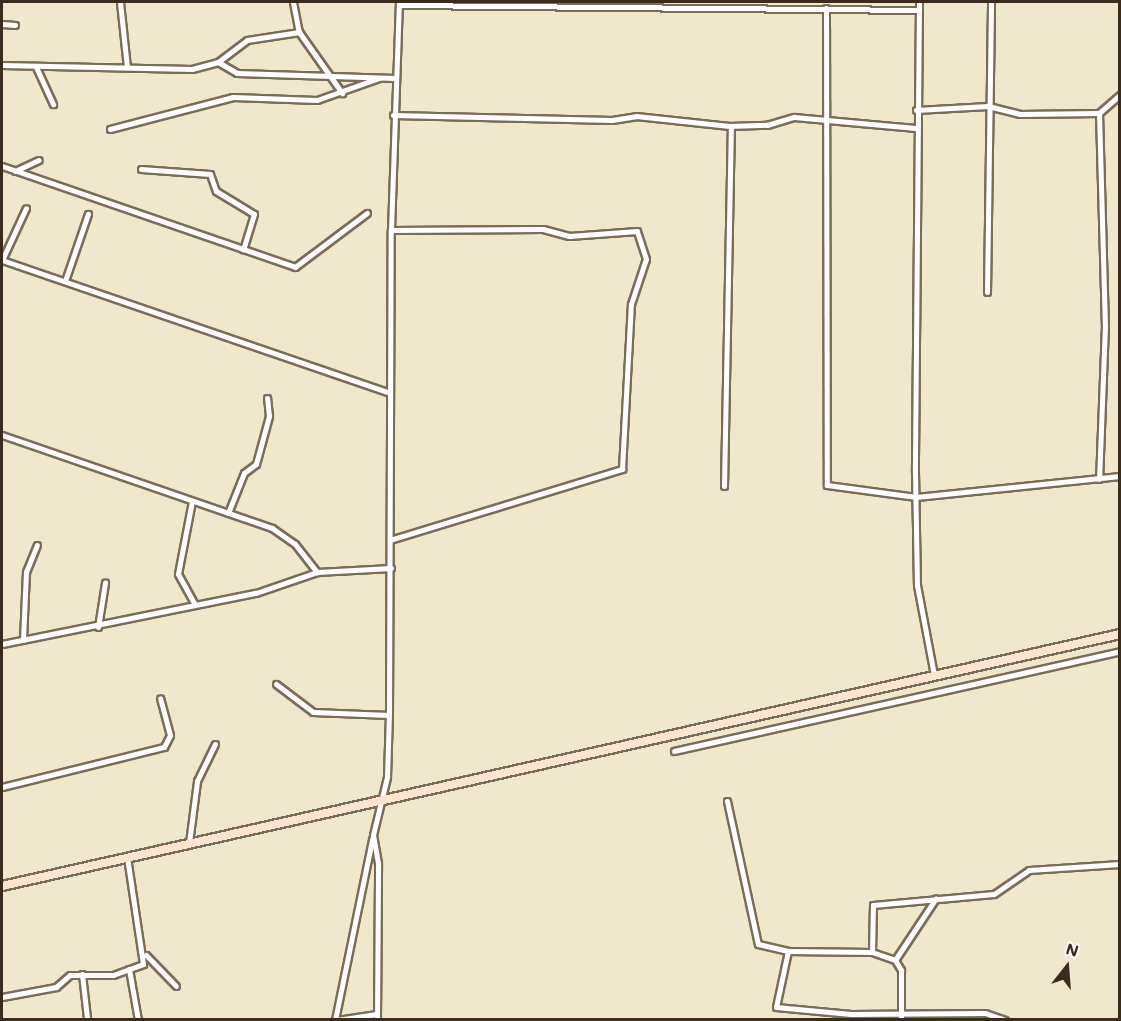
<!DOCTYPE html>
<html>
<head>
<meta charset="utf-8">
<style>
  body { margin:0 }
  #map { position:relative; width:1121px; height:1021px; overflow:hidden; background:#f0e8cd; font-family:Mali,sans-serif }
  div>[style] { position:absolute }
  .roads { filter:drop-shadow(2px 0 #7a6c5b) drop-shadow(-2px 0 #7a6c5b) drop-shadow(0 2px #7a6c5b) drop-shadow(0 -2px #7a6c5b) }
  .street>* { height:5px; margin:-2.5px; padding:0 2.5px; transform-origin:2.5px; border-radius:2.5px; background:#fff }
  .secondary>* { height:8px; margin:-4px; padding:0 4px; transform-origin:4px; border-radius:4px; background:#fce5cf }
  span { translate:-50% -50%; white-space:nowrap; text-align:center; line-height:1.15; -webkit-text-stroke:4.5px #fdfcf7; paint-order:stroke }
  .frame { position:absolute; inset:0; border:3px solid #3b2a1e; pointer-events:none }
  .north { position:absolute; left:1037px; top:937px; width:60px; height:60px; -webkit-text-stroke:4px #fdfcf7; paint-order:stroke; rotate:17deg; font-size:16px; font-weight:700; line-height:24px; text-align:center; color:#3b2a1e }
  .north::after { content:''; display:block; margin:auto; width:21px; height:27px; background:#3b2a1e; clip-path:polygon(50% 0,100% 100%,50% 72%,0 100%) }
</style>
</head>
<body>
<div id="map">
  <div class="roads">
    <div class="street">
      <div style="left:120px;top:2px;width:65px;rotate:83.9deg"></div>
      <div style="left:293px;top:2px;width:31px;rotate:79deg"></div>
      <div style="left:299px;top:32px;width:75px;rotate:54.8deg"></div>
      <div style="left:919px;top:2px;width:470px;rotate:90.5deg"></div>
      <div style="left:915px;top:472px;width:113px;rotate:89deg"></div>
      <div style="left:917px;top:585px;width:92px;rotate:79.3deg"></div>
      <div style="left:400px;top:5px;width:519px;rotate:0.55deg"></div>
      <div style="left:826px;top:8px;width:477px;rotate:89.9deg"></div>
      <div style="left:827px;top:485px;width:90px;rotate:7.7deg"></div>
      <div style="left:916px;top:497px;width:205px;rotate:-5.9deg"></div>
      <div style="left:2px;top:24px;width:13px;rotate:4deg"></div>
      <div style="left:218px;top:62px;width:36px;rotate:-37deg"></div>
      <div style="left:247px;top:40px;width:53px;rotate:-8.7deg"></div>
      <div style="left:2px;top:65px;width:190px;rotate:1.2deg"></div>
      <div style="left:192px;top:69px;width:27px;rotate:-15deg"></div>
      <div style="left:218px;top:62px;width:22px;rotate:30deg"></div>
      <div style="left:237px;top:73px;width:158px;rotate:1.8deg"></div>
      <div style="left:36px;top:67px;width:41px;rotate:65.3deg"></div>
      <div style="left:916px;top:110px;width:72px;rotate:-3.2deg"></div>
      <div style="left:988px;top:106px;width:32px;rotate:14deg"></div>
      <div style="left:1019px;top:114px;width:80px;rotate:-0.7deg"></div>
      <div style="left:1099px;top:113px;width:28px;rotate:-41deg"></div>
      <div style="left:1099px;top:113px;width:212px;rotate:88.4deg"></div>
      <div style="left:1105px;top:325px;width:154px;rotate:92.2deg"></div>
      <div style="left:393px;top:115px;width:219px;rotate:1.3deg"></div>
      <div style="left:612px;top:120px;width:24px;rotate:-9deg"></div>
      <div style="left:636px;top:116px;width:94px;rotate:6.1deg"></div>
      <div style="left:729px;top:126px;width:38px;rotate:-2deg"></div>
      <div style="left:767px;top:125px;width:28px;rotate:-17deg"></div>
      <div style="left:794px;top:117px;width:122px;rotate:5.2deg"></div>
      <div style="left:110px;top:129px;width:127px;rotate:-14.6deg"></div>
      <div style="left:233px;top:97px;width:84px;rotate:2deg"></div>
      <div style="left:317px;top:100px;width:66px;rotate:-19.5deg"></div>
      <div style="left:2px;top:166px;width:310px;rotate:19deg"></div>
      <div style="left:295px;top:267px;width:90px;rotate:-36.9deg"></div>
      <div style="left:141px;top:169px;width:69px;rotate:4.1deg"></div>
      <div style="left:210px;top:174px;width:18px;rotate:71deg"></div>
      <div style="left:216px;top:191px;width:44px;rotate:31.2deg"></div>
      <div style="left:254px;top:214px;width:37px;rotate:107deg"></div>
      <div style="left:15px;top:171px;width:26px;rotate:-25deg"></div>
      <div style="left:2px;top:260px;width:410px;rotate:18.9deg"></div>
      <div style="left:2px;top:260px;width:57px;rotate:-65.2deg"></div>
      <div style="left:65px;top:281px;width:71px;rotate:-71.1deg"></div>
      <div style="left:987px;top:292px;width:290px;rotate:-89.2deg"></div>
      <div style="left:2px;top:435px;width:286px;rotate:19deg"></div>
      <div style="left:272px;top:528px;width:28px;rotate:35deg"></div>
      <div style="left:295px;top:544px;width:36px;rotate:52deg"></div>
      <div style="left:724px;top:486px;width:360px;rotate:-88.9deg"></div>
      <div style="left:192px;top:501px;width:74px;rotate:100.9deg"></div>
      <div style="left:178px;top:574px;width:35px;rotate:61deg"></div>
      <div style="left:228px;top:513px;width:43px;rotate:-68.2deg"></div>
      <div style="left:244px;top:473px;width:15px;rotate:-37deg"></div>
      <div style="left:256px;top:464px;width:50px;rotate:-74.8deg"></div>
      <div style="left:269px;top:416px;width:18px;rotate:-96deg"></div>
      <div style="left:390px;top:540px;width:243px;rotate:-17deg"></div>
      <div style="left:622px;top:469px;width:165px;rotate:-86.9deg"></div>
      <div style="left:631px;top:304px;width:47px;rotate:-71.6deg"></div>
      <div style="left:646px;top:259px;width:29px;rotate:-108deg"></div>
      <div style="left:637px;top:231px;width:68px;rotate:175.8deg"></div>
      <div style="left:569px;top:236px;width:27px;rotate:-165deg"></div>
      <div style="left:543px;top:229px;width:152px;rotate:179.6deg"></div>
      <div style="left:98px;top:627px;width:45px;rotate:-81deg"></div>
      <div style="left:23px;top:640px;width:68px;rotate:-87.5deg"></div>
      <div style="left:26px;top:572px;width:29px;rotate:-68deg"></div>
      <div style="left:2px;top:644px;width:259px;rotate:-11.4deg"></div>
      <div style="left:256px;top:593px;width:65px;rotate:-19deg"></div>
      <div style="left:317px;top:572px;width:74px;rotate:-3.1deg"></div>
      <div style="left:276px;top:684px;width:46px;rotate:37.1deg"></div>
      <div style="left:313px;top:712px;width:76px;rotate:2.3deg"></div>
      <div style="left:674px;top:751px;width:457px;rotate:-12.6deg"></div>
      <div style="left:2px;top:787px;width:167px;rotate:-13.9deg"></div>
      <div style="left:164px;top:747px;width:13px;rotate:-63deg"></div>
      <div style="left:170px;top:735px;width:38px;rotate:-105deg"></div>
      <div style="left:727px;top:801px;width:146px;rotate:77.8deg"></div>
      <div style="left:758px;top:944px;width:31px;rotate:13deg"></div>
      <div style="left:788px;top:951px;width:84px;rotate:0.7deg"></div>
      <div style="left:872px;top:952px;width:24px;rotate:19deg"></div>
      <div style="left:895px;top:960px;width:12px;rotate:59deg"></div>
      <div style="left:901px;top:970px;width:50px;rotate:90deg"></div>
      <div style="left:189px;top:843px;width:63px;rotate:-82.6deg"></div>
      <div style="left:197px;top:781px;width:41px;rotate:-64.1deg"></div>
      <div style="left:788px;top:951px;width:57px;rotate:102.1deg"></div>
      <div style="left:776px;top:1007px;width:75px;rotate:5.3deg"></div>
      <div style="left:851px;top:1014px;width:134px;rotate:-0.4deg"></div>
      <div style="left:985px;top:1013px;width:21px;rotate:19deg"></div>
      <div style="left:872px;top:952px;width:47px;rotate:-88.8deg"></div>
      <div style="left:873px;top:905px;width:121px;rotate:-5.2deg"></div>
      <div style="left:994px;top:894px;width:42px;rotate:-34.4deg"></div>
      <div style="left:1029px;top:870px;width:91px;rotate:-3.8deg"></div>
      <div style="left:146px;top:955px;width:43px;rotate:45.9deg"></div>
      <div style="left:895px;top:960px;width:74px;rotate:-56.5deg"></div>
      <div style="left:129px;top:969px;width:52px;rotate:80deg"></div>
      <div style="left:82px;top:974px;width:44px;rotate:83.5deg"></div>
      <div style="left:2px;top:997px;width:55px;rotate:-10.5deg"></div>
      <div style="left:56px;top:987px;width:18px;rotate:-41deg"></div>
      <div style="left:70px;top:975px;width:43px"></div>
      <div style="left:113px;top:975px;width:32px;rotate:-20deg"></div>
      <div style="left:143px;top:964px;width:108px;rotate:-98.5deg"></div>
      <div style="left:335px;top:1020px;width:185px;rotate:-78.4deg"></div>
      <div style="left:337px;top:1020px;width:40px;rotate:-8.5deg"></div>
      <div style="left:377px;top:1020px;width:157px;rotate:-89.6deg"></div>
      <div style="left:378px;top:863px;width:28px;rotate:-100deg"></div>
      <div style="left:373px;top:835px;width:60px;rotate:-76.4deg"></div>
      <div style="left:387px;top:777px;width:62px;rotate:-88.2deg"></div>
      <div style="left:389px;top:715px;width:485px;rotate:-89.8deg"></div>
      <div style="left:391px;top:230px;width:228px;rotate:-88deg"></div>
    </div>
    <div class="secondary">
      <div style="left:2px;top:886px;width:1146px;rotate:-12.7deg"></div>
    </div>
  </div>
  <div class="frame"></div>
  <div class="north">N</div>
</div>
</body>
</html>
